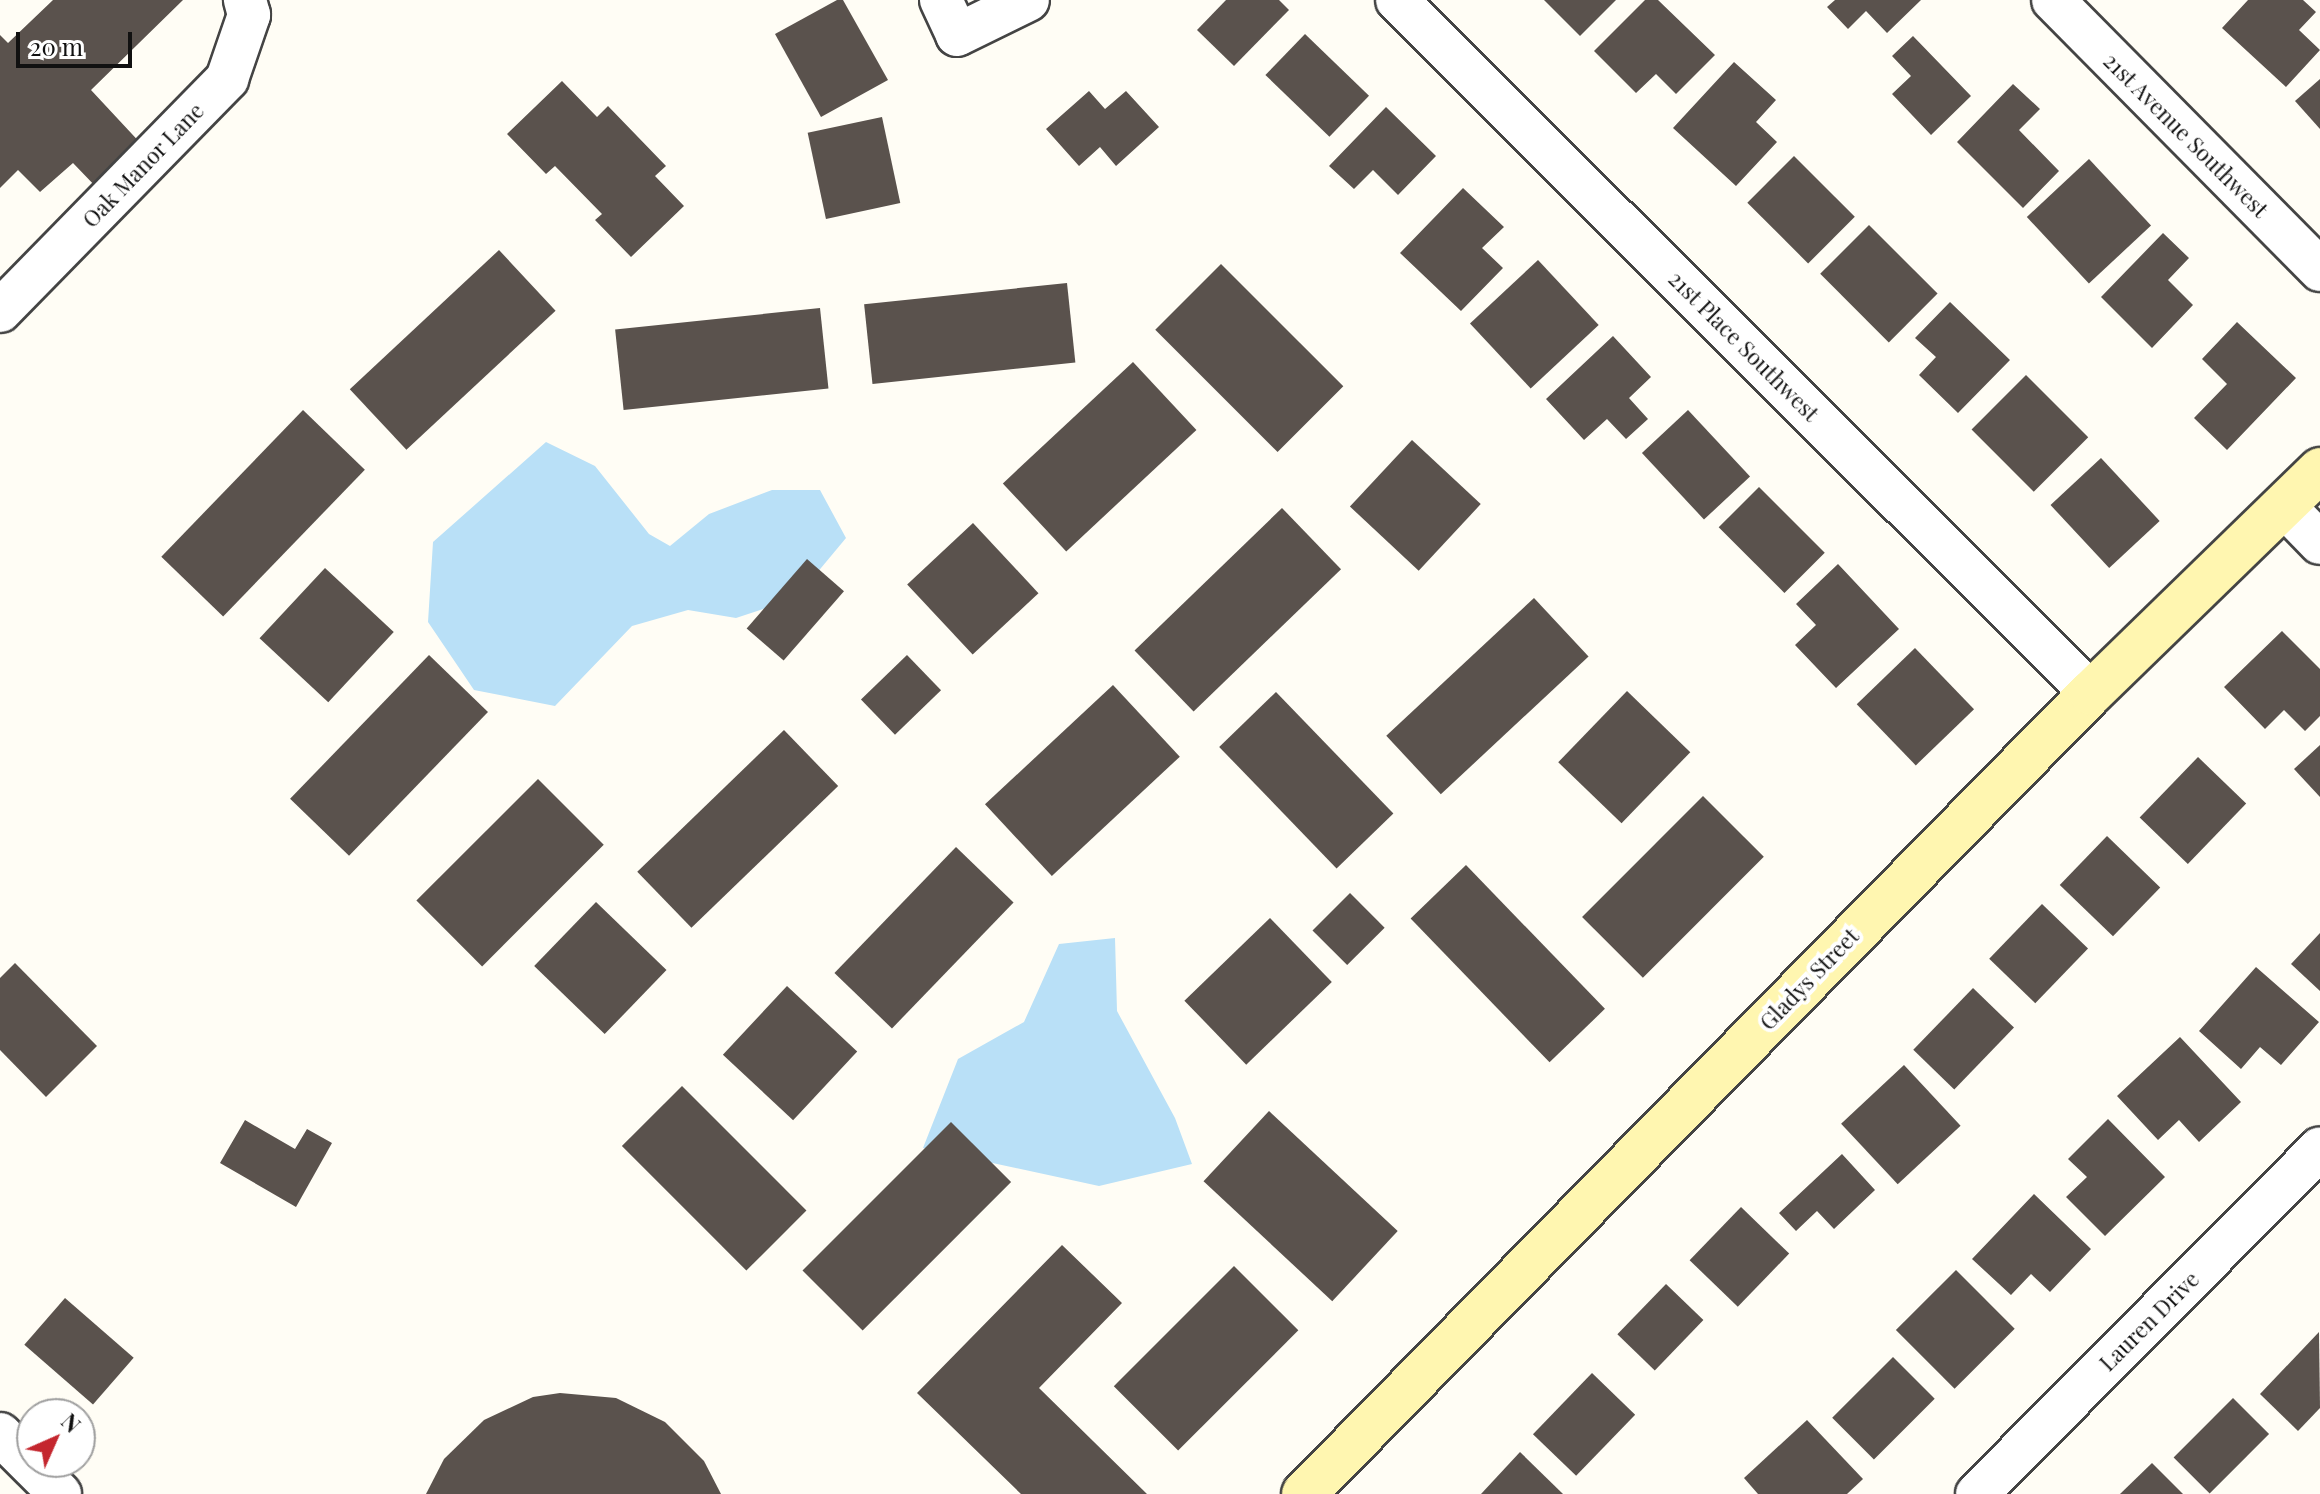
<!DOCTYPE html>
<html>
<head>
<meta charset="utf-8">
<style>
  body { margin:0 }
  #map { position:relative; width:2320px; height:1494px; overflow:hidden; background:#fffdf5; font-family:"Playfair Display",serif }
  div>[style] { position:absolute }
  .water>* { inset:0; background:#b9e0f7 }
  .building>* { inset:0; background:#5a524d; transform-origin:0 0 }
  .roads { filter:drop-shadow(2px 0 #444) drop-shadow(-2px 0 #444) drop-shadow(0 2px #444) drop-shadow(0 -2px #444) }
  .street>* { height:42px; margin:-21px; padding:0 21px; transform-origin:21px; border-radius:21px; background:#fff }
  .secondary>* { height:44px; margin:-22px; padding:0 22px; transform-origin:22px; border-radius:22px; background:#fff6b0 }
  span { translate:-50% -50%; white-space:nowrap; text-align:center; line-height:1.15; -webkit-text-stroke:8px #fff; paint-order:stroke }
  .street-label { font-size:22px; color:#111 }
  .north { position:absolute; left:16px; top:1398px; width:80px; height:80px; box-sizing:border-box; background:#fff; border:2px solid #a0a0a0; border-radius:50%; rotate:45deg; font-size:22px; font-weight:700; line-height:32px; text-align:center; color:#111 }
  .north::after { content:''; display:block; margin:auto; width:28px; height:36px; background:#c4262e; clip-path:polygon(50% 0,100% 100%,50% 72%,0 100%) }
  .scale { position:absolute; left:16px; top:32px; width:116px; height:36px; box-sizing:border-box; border:4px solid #111; border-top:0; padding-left:10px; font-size:24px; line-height:28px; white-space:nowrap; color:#111; -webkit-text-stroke:6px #fff; paint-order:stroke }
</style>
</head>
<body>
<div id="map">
  <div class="water">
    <div style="clip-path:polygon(546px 442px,595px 466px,649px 534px,670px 546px,709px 514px,772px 490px,820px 490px,846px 538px,796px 598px,736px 618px,688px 610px,632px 626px,555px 706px,474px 690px,428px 622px,433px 542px)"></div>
    <div style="clip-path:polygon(1115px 938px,1117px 1011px,1175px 1118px,1192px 1164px,1099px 1186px,923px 1148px,958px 1059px,1024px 1022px,1059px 944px)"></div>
  </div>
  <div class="building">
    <div style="clip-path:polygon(53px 0,183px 0,91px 90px,145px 148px,99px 190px,73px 163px,40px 192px,18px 170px,0 188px,0 35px,8px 43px)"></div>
    <div style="clip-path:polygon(837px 0,843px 0,888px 80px,821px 117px,775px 34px)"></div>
    <div style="clip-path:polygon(1226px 0,1279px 0,1289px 10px,1234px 66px,1197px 30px)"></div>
    <div style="clip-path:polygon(1544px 0,1616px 0,1580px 36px)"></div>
    <div style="clip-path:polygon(1645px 0,1658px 0,1715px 55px,1676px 94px,1656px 74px,1636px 93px,1594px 51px)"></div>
    <div style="clip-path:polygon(1835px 0,1921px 0,1887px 33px,1866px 11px,1848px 29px,1827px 7px)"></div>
    <div style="clip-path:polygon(2248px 0,2303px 0,2316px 12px,2299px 30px,2320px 50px,2286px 87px,2222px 28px)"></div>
    <div style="left:1305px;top:34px;width:89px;height:57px;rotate:44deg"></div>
    <div style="clip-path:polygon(1913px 36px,1971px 96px,1931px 135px,1892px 94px,1911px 76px,1892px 56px)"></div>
    <div style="clip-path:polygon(1734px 62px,1776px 100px,1756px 122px,1777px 142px,1736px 186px,1673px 128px)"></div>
    <div style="clip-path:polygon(2320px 79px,2320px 129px,2295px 101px)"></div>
    <div style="clip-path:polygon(562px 81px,597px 117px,608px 106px,666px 166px,655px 176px,684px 206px,631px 257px,595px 220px,602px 214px,555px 166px,546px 174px,507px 134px)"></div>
    <div style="clip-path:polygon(2013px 84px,2040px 109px,2019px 130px,2059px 171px,2023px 208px,1957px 142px)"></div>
    <div style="clip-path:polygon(1089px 91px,1105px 109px,1126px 91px,1159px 127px,1116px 166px,1100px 147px,1079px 166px,1046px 129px)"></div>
    <div style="clip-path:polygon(1386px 107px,1436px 156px,1398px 195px,1373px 170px,1354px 189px,1329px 166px)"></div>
    <div style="left:882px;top:117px;width:88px;height:76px;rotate:78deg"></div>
    <div style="left:1794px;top:156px;width:86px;height:66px;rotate:45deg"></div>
    <div style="left:2089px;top:159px;width:91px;height:85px;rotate:47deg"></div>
    <div style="clip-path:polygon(1463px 188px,1504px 227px,1482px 248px,1503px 268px,1461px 311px,1400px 253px)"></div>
    <div style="left:1869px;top:225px;width:97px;height:69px;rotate:45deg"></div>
    <div style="clip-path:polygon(2163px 233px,2189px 258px,2168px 280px,2193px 305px,2152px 348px,2101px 297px)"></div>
    <div style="left:499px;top:250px;width:83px;height:204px;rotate:47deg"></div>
    <div style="left:1538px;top:260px;width:89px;height:93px;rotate:47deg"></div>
    <div style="left:1221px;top:264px;width:173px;height:93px;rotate:45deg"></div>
    <div style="left:1067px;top:283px;width:80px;height:204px;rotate:84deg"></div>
    <div style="clip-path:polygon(1950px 302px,2010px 360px,1958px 413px,1919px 375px,1936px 357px,1915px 338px)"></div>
    <div style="left:820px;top:308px;width:81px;height:206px;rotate:84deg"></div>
    <div style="clip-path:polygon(2237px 322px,2296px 378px,2227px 450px,2194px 418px,2227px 384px,2202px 359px)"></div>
    <div style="clip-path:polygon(1613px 336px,1651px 377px,1629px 398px,1648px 419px,1626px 439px,1607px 419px,1584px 440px,1546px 399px)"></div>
    <div style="left:1133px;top:362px;width:93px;height:178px;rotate:47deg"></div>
    <div style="left:2026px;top:375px;width:88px;height:77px;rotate:45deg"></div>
    <div style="left:303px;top:410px;width:86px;height:204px;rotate:44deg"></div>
    <div style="left:1688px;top:410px;width:91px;height:63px;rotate:47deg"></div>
    <div style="left:1412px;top:440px;width:94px;height:91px;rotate:43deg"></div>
    <div style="left:2101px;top:458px;width:86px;height:69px;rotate:47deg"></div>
    <div style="left:1759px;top:487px;width:93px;height:57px;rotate:45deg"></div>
    <div style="left:1282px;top:508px;width:85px;height:205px;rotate:46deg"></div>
    <div style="left:973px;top:523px;width:96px;height:90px;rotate:47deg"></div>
    <div style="left:807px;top:559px;width:49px;height:92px;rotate:41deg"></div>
    <div style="clip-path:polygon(1838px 564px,1899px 629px,1836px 688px,1795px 645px,1816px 625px,1796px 604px)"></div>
    <div style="left:325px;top:568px;width:94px;height:96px;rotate:43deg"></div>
    <div style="left:1534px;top:598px;width:80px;height:202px;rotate:47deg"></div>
    <div style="clip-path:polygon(2282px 631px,2320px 669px,2320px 716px,2305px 731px,2284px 710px,2265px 729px,2224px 687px)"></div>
    <div style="left:1915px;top:648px;width:85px;height:81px;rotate:46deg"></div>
    <div style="left:429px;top:655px;width:82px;height:200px;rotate:44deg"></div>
    <div style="left:907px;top:655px;width:49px;height:64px;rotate:46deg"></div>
    <div style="left:1113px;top:685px;width:98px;height:175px;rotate:47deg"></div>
    <div style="left:1627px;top:691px;width:88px;height:99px;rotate:44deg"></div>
    <div style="left:1276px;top:692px;width:169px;height:79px;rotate:46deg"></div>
    <div style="left:784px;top:730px;width:78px;height:204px;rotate:46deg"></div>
    <div style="clip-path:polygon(2320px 745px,2320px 797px,2294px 769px)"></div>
    <div style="left:2198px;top:757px;width:67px;height:84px;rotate:44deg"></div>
    <div style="left:538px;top:779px;width:93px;height:172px;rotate:45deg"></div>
    <div style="left:1703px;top:796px;width:86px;height:171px;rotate:45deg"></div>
    <div style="left:2107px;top:836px;width:74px;height:68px;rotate:44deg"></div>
    <div style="left:956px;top:847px;width:80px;height:175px;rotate:44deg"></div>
    <div style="left:1466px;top:865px;width:200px;height:77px;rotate:46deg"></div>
    <div style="left:1350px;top:893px;width:49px;height:53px;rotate:45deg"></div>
    <div style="left:596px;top:902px;width:98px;height:89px;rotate:44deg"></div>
    <div style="left:2042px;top:904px;width:64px;height:76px;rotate:44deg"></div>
    <div style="left:1270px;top:918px;width:89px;height:119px;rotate:46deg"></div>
    <div style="clip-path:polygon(2320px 933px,2320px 991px,2291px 964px)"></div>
    <div style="clip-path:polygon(15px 963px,97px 1046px,46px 1097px,0 1050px,0 978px)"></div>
    <div style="clip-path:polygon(2256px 967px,2319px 1022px,2281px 1065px,2260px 1047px,2241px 1069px,2199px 1031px)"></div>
    <div style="left:787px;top:986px;width:96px;height:94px;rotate:43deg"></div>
    <div style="left:1973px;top:988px;width:57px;height:86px;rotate:44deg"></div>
    <div style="clip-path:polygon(2180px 1037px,2241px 1102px,2199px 1142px,2179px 1120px,2158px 1140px,2117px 1096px)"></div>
    <div style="left:1904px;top:1065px;width:83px;height:86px;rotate:47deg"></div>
    <div style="left:682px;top:1086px;width:176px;height:85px;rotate:45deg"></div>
    <div style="left:1269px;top:1111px;width:176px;height:96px;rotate:43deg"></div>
    <div style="clip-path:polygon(2108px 1119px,2165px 1177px,2105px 1236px,2066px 1197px,2087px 1177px,2068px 1159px)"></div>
    <div style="clip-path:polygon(245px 1120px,295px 1149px,307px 1129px,332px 1143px,296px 1207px,220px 1163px)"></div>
    <div style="left:951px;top:1122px;width:85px;height:210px;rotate:45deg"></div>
    <div style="clip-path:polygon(1842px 1154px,1875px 1190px,1834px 1229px,1817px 1211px,1796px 1231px,1779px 1213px)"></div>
    <div style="clip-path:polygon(2034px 1194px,2091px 1249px,2050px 1292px,2031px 1274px,2011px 1295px,1972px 1259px)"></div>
    <div style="left:1741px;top:1207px;width:67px;height:74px;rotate:44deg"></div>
    <div style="clip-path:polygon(1062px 1245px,1122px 1303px,1039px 1388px,1147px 1494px,1021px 1494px,917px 1393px)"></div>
    <div style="left:1234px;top:1266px;width:91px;height:170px;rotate:45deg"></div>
    <div style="left:1956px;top:1270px;width:83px;height:85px;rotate:45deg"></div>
    <div style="left:1666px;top:1284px;width:52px;height:70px;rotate:44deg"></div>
    <div style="left:65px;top:1298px;width:91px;height:62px;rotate:41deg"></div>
    <div style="clip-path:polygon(2319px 1332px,2320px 1408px,2298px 1431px,2260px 1394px)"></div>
    <div style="left:1893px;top:1357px;width:59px;height:86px;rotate:45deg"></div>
    <div style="left:1592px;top:1373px;width:60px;height:85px;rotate:44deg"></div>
    <div style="clip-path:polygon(560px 1393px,616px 1398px,665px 1422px,704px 1461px,721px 1494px,426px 1494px,444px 1459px,484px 1420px,533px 1397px)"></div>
    <div style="left:2233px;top:1398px;width:51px;height:84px;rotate:45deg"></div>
    <div style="clip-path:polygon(1807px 1420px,1863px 1479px,1847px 1494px,1758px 1494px,1744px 1478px)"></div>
    <div style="clip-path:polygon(1520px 1452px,1563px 1494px,1481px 1494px)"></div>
    <div style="clip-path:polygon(2152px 1463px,2183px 1494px,2120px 1494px)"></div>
  </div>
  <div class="roads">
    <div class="street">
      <div style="left:941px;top:0;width:38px;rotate:65deg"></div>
      <div style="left:957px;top:35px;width:79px;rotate:-26.2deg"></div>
      <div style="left:1397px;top:0;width:981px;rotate:44.96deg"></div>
      <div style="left:2053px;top:0;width:380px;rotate:45.3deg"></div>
      <div style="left:0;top:311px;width:325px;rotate:-45.6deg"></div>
      <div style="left:227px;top:79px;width:68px;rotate:-71deg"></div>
      <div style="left:249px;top:15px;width:16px;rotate:-105deg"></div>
      <div style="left:2285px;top:507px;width:50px;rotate:45.8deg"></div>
      <div style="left:0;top:1434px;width:85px;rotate:45deg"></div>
      <div style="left:1977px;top:1494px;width:487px;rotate:-45.2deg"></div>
    </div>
    <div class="secondary">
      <div style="left:1304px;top:1494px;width:1123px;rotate:-45.51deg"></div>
      <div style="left:2091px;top:693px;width:320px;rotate:-44.2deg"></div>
    </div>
  </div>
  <div class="street-label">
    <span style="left:2186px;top:135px;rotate:45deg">21st Avenue Southwest</span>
    <span style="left:143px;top:165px;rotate:-46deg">Oak Manor Lane</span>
    <span style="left:1744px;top:346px;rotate:45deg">21st Place Southwest</span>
    <span style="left:1809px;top:979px;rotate:-46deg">Gladys Street</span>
    <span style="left:2149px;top:1321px;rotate:-45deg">Lauren Drive</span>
  </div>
  <div class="north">N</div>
  <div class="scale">20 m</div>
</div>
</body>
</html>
